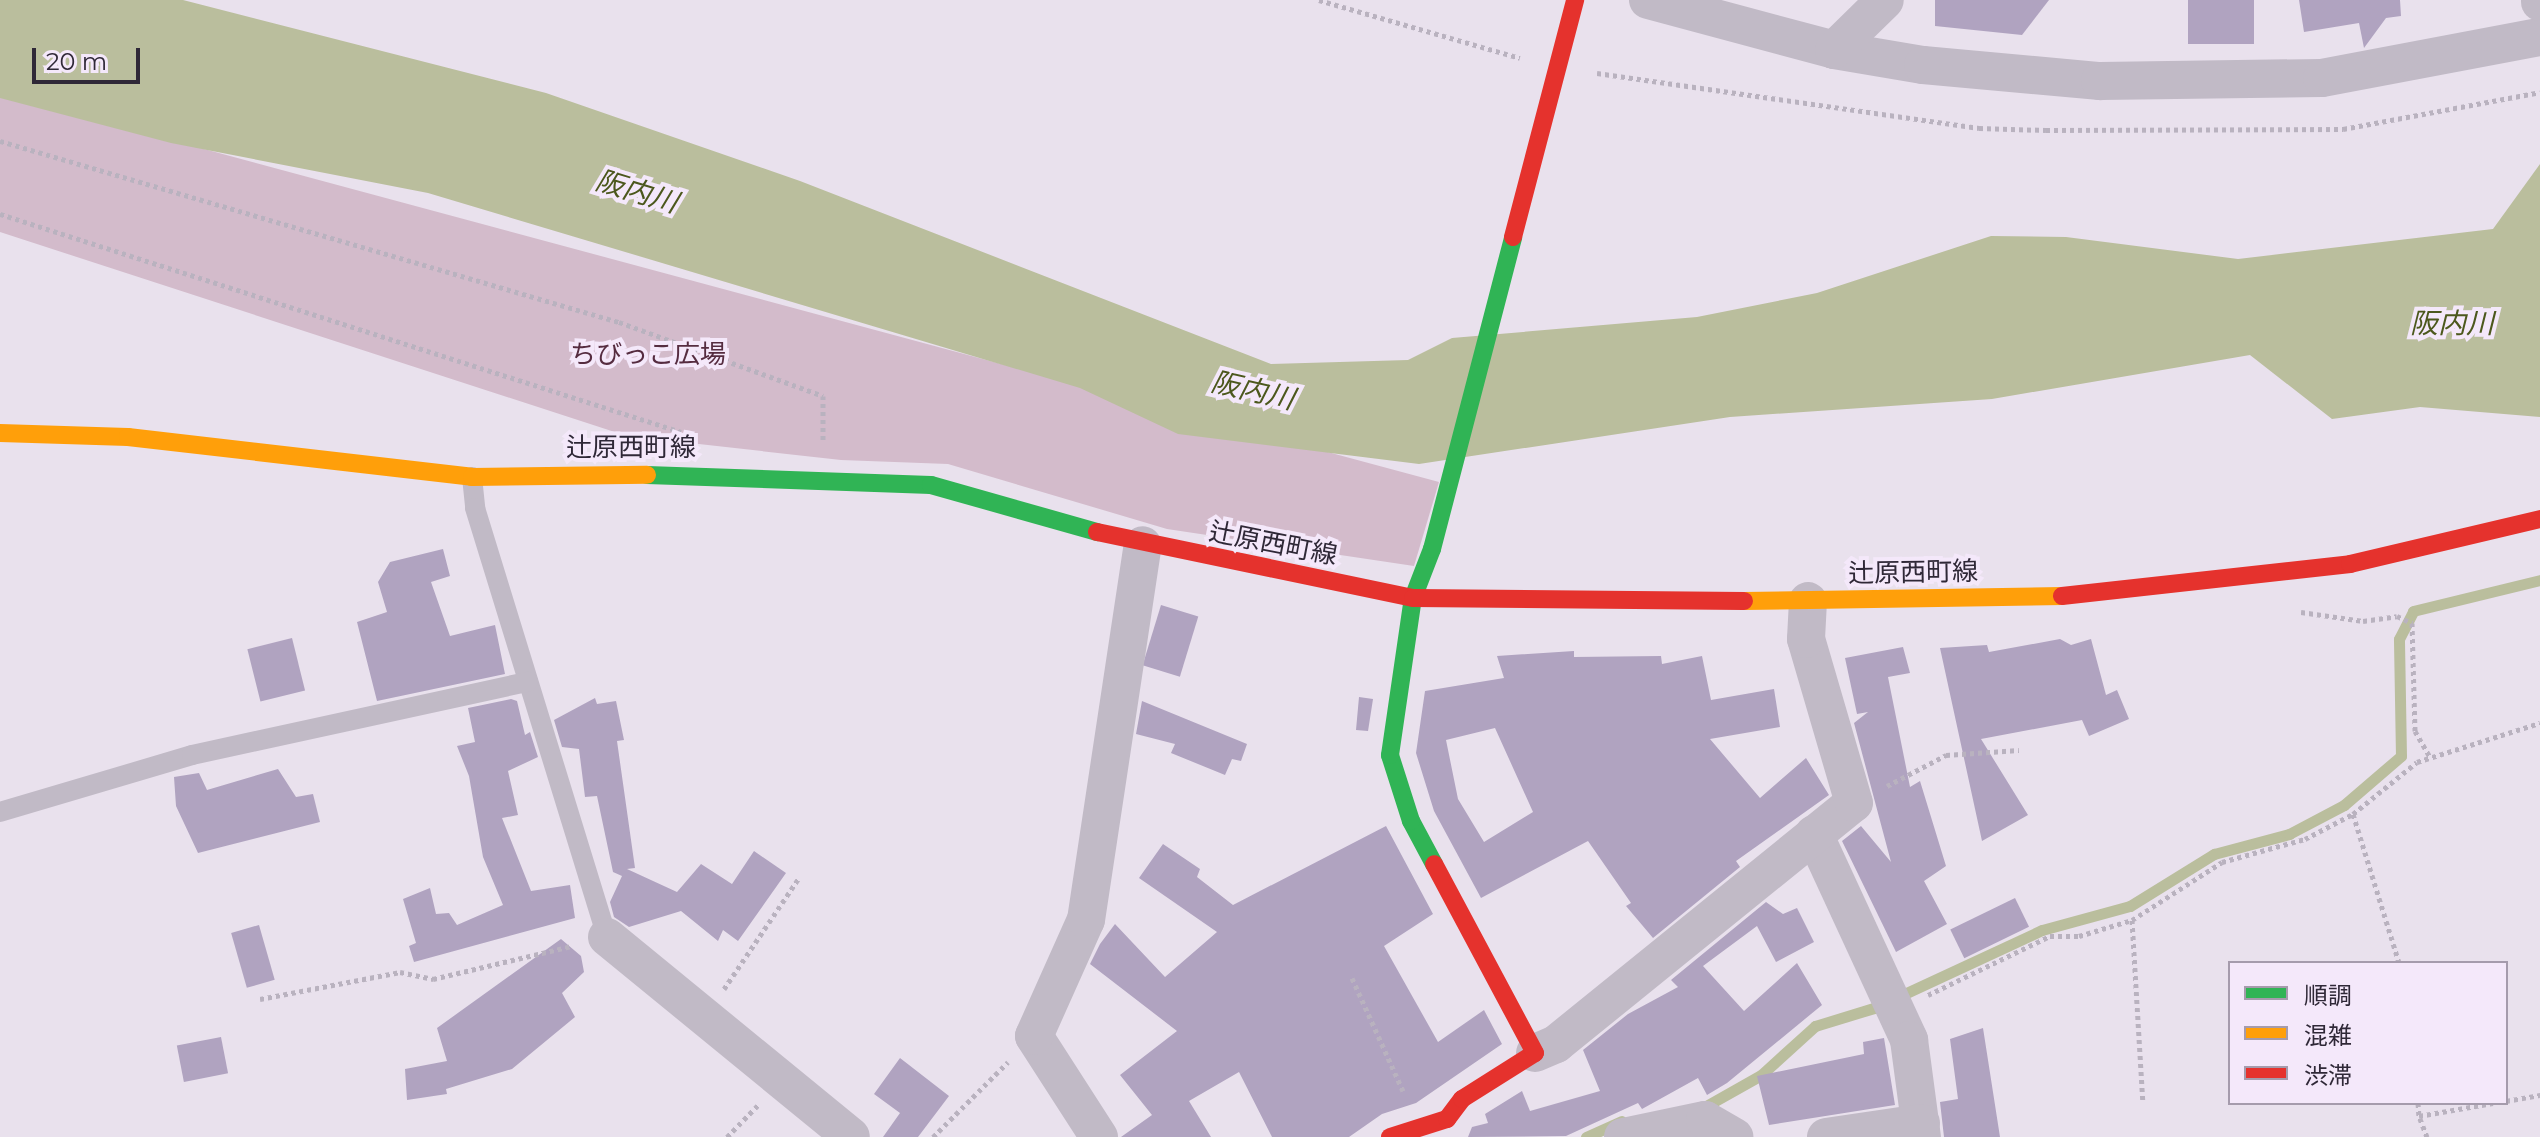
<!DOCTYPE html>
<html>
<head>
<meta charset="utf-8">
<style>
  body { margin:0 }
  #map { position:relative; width:2540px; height:1137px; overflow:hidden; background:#e9e1ed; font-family:Montserrat,"Noto Sans JP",sans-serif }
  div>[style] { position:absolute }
  .green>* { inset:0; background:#d3bbcb }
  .water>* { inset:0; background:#babe9d }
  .stream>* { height:11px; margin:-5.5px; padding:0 5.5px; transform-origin:5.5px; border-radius:5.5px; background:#babe9d }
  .building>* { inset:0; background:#b0a3c0; transform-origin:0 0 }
  .path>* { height:5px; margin-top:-2.5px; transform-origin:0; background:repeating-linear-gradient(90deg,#b9b2bf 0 4px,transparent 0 8px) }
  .lane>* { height:20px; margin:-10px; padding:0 10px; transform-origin:10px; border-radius:10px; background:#c1bac6 }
  .street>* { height:38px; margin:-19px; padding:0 19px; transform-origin:19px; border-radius:19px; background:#c1bac6 }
  .fast>* { height:18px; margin:-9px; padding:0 9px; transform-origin:9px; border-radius:9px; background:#30b455 }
  .slow>* { height:18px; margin:-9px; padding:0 9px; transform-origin:9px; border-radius:9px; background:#ff9f0a }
  .jam>* { height:18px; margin:-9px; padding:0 9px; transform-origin:9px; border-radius:9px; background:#e5322d }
  span { translate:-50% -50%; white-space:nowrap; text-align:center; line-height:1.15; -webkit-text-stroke:8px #f4e8fa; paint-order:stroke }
  .park-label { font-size:26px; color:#552c40 }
  .street-label { font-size:26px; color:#2f2837 }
  .water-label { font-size:28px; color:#4c581d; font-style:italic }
  .legend { position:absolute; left:2228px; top:961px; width:280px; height:144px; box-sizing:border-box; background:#f4e8fa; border:2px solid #a59bac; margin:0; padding:10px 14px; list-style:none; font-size:24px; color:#2f2837 }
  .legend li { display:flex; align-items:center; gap:16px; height:40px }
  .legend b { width:40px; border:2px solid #a59bac }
  .scale { position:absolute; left:32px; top:48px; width:108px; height:36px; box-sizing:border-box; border:4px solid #2f2837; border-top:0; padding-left:10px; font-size:24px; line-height:28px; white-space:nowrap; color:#2f2837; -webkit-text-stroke:6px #f4e8fa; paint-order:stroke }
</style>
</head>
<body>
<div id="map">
  <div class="green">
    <div style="clip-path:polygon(0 94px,1439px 482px,1414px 566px,1167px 529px,948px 464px,841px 460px,627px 436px,0 232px)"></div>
  </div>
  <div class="water">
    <div style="clip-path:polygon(0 0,183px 0,546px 93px,800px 181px,1271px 364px,1408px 360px,1452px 338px,1697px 317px,1817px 293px,1991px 236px,2066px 237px,2238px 259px,2493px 229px,2540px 164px,2540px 417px,2420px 407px,2332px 419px,2250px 355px,1992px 399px,1730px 417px,1419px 464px,1178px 434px,1080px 388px,428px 193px,171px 143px,0 98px)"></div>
  </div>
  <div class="stream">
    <div style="left:1699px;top:1110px;width:71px;rotate:-29.4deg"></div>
    <div style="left:1761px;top:1075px;width:73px;rotate:-42.2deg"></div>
    <div style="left:1815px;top:1026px;width:62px;rotate:-17deg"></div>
    <div style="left:1874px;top:1008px;width:185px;rotate:-24.9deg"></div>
    <div style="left:2042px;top:930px;width:91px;rotate:-15.3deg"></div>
    <div style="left:2130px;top:906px;width:99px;rotate:-31.8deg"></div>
    <div style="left:2214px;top:854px;width:78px;rotate:-14.9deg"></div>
    <div style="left:2289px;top:834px;width:62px;rotate:-27.8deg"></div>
    <div style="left:2344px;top:805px;width:75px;rotate:-40.7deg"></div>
    <div style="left:2401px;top:756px;width:117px;rotate:-91deg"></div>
    <div style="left:2399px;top:639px;width:31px;rotate:-63deg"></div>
    <div style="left:2413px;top:611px;width:131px;rotate:-13.7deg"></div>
    <div style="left:1586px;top:1137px;width:39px;rotate:-24deg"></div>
  </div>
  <div class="building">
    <div style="clip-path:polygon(1935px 0,2049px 0,2022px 35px,1935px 26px)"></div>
    <div style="left:2188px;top:0;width:66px;height:44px"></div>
    <div style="clip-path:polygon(2299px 0,2400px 0,2401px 16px,2386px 18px,2364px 48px,2359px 23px,2304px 32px)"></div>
    <div style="clip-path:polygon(443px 549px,450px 576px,431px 582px,450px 636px,495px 625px,505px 674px,377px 701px,357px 622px,387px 612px,378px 582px,390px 562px)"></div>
    <div style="left:1161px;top:605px;width:39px;height:63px;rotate:17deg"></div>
    <div style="left:292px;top:638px;width:54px;height:46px;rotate:76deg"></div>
    <div style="clip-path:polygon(2060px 639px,2071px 645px,2091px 639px,2106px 695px,2117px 690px,2129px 719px,2089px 736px,2082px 720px,1981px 739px,2028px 815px,1982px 841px,1940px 648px,1987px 645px,1989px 652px)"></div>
    <div style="clip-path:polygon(1903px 647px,1910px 673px,1888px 677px,1910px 787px,1920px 781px,1946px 866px,1924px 881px,1947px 924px,1896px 952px,1842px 841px,1861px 826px,1891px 862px,1854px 723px,1868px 712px,1857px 714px,1845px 658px)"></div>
    <div style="clip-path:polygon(evenodd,1574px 651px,1574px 657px,1661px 656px,1662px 664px,1702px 656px,1711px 700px,1774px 689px,1780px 727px,1710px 739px,1760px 798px,1806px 758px,1829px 795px,1736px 861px,1740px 867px,1653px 938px,1626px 906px,1631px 903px,1588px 841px,1481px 898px,1434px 811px,1416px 753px,1425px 691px,1504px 678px,1497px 656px,1574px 651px,1495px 728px,1533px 812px,1484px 842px,1458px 799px,1446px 740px,1495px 728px)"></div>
    <div style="clip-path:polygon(1359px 697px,1373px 699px,1368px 731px,1356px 730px)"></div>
    <div style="clip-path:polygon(595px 698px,597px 704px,616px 701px,624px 740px,617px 741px,635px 868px,627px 869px,677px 892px,701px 864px,732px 884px,754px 851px,786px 873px,738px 941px,723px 930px,718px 941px,681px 911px,629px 927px,614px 917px,610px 902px,622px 876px,613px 872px,597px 796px,585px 797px,579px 749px,562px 747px,554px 720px)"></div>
    <div style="clip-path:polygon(511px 699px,517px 701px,525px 735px,530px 732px,538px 757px,508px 771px,518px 815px,502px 818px,531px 891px,570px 885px,575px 918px,414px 962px,409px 946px,416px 943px,403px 899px,430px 888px,436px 914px,449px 913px,457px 925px,503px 905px,483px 857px,469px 776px,457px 746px,475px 742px,468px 708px)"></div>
    <div style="clip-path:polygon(1142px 701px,1247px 744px,1241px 761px,1232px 759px,1225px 775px,1171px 753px,1175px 744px,1136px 734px)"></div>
    <div style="clip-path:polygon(278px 769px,296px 797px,313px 794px,320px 822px,198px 853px,176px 806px,174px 777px,199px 773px,207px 790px)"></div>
    <div style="clip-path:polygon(1386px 826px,1433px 914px,1384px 946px,1438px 1042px,1484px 1010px,1502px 1044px,1416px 1103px,1382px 1114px,1349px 1137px,1272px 1137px,1239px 1072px,1189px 1101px,1211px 1137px,1121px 1137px,1152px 1115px,1120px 1075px,1177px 1031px,1090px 964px,1100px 944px,1115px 924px,1165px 977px,1217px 932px,1139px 878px,1163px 844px,1200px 869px,1197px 877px,1233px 905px)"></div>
    <div style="left:2015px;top:898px;width:32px;height:72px;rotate:64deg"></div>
    <div style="clip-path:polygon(1766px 902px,1783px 914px,1797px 908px,1814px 942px,1776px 962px,1757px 926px,1703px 966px,1744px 1011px,1797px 963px,1822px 1005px,1727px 1083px,1707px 1095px,1698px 1078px,1642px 1109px,1638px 1103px,1566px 1136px,1468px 1137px,1472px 1127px,1488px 1123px,1485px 1114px,1522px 1091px,1530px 1111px,1600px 1091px,1583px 1050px,1628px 1014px,1678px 987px,1671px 980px)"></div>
    <div style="left:259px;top:925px;width:57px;height:29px;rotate:74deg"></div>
    <div style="clip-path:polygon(561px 939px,581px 956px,584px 972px,562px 993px,575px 1017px,512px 1069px,446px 1089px,447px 1094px,407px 1100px,405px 1069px,447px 1061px,437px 1028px)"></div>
    <div style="clip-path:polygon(1983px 1028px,2000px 1137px,1944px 1137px,1940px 1102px,1958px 1099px,1950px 1039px)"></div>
    <div style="left:221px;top:1037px;width:37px;height:45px;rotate:79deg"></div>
    <div style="clip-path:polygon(1884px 1038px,1895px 1105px,1769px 1125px,1757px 1076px,1864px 1054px,1863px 1042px)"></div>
    <div style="clip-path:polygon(900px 1058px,949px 1096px,918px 1137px,883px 1137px,900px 1113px,874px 1094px)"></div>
  </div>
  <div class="path">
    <div style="left:1319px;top:0;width:209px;rotate:16.1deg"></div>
    <div style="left:1597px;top:73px;width:386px;rotate:8.2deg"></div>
    <div style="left:1979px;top:128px;width:67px;rotate:1.7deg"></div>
    <div style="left:2046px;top:130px;width:297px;rotate:-0.2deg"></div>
    <div style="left:2343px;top:129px;width:200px;rotate:-10.6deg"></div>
    <div style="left:0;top:141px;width:645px;rotate:16.3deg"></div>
    <div style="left:619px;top:322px;width:217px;rotate:19.9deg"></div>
    <div style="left:823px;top:396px;width:45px;rotate:90deg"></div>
    <div style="left:0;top:214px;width:715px;rotate:17.75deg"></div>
    <div style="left:2301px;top:612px;width:63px;rotate:8.3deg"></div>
    <div style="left:2363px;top:621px;width:34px;rotate:-8deg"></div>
    <div style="left:2397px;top:616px;width:17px;rotate:25deg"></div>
    <div style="left:2412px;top:623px;width:108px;rotate:88.4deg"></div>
    <div style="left:2415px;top:731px;width:30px;rotate:60deg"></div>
    <div style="left:1887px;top:786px;width:67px;rotate:-27.7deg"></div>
    <div style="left:1946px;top:755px;width:73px;rotate:-3.9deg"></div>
    <div style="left:2353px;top:814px;width:156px;rotate:72.8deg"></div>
    <div style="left:2132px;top:920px;width:183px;rotate:86.6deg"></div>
    <div style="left:1352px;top:978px;width:124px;rotate:65.7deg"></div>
    <div style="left:724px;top:989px;width:134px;rotate:-56deg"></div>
    <div style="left:1928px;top:995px;width:136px;rotate:-25.8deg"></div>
    <div style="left:2050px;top:936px;width:29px"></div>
    <div style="left:2079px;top:936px;width:55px;rotate:-16.8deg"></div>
    <div style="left:2132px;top:920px;width:107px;rotate:-32.8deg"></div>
    <div style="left:2222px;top:862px;width:86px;rotate:-15.5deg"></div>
    <div style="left:2305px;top:839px;width:54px;rotate:-27.5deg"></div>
    <div style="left:2353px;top:814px;width:82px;rotate:-39.1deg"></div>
    <div style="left:2417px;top:762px;width:129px;rotate:-17.6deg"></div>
    <div style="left:260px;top:999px;width:143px;rotate:-10.9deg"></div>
    <div style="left:400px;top:972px;width:34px;rotate:12deg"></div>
    <div style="left:433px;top:979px;width:142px;rotate:-13.4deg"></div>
    <div style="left:2506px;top:1101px;width:35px;rotate:-10deg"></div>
    <div style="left:2418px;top:1103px;width:13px;rotate:86deg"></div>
    <div style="left:727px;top:1137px;width:45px;rotate:-45.9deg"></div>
    <div style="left:933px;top:1137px;width:106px;rotate:-45deg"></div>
    <div style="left:2427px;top:1137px;width:22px;rotate:-111deg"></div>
    <div style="left:2419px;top:1116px;width:75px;rotate:-10deg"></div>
  </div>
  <div class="lane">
    <div style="left:472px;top:477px;width:31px;rotate:84deg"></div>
    <div style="left:475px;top:508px;width:449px;rotate:72.9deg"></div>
    <div style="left:0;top:812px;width:200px;rotate:-16.5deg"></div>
    <div style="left:192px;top:755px;width:344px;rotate:-12.3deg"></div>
  </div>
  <div class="street">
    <div style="left:1648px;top:0;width:193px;rotate:15deg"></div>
    <div style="left:1834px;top:50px;width:90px;rotate:9.6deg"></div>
    <div style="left:1923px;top:65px;width:178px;rotate:5.2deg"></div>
    <div style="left:2100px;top:81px;width:222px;rotate:-0.8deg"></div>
    <div style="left:2322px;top:78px;width:222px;rotate:-10.7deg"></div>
    <div style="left:2540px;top:0;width:2px;rotate:90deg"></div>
    <div style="left:1834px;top:50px;width:71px;rotate:-44.4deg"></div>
    <div style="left:1814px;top:834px;width:227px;rotate:65.2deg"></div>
    <div style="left:1909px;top:1040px;width:98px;rotate:82.4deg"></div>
    <div style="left:607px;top:937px;width:315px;rotate:39.3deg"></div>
    <div style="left:1535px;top:1053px;width:23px;rotate:-23deg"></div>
    <div style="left:1556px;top:1044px;width:383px;rotate:-39deg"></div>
    <div style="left:1854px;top:803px;width:171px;rotate:-106.3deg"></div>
    <div style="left:1806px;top:639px;width:38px;rotate:-87deg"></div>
    <div style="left:1099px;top:1137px;width:120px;rotate:-122.8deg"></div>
    <div style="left:1034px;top:1036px;width:127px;rotate:-65.9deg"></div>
    <div style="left:1086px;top:920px;width:379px;rotate:-81.4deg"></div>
    <div style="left:1623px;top:1137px;width:84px;rotate:-11.7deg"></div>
    <div style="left:1705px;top:1120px;width:34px;rotate:30deg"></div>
    <div style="left:1826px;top:1137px;width:96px;rotate:-8.4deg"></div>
  </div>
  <div class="fast">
    <div style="left:647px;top:475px;width:284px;rotate:2deg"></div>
    <div style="left:931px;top:485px;width:173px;rotate:15.8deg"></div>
    <div style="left:1434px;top:864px;width:49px;rotate:-118.1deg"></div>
    <div style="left:1411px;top:821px;width:69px;rotate:-107.7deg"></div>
    <div style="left:1390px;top:755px;width:159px;rotate:-81.7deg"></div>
    <div style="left:1413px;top:598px;width:53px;rotate:-68.8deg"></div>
    <div style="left:1432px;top:549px;width:322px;rotate:-75.4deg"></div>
  </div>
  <div class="slow">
    <div style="left:0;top:433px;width:128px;rotate:1.8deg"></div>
    <div style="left:128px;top:437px;width:346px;rotate:6.6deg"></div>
    <div style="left:472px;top:477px;width:175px;rotate:-0.7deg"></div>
    <div style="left:1744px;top:601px;width:318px;rotate:-0.9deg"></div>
  </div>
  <div class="jam">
    <div style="left:1513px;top:237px;width:245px;rotate:-75.3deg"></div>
    <div style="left:1097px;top:532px;width:323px;rotate:11.8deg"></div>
    <div style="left:1413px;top:598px;width:331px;rotate:0.5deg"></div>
    <div style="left:2062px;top:596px;width:290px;rotate:-6.3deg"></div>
    <div style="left:2350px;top:564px;width:195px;rotate:-13.3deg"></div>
    <div style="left:1390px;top:1137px;width:60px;rotate:-17.5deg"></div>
    <div style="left:1447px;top:1119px;width:25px;rotate:-53deg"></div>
    <div style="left:1462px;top:1099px;width:86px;rotate:-32.2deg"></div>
    <div style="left:1535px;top:1053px;width:214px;rotate:-118.1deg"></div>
  </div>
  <div class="park-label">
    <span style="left:648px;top:355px">ちびっこ広場</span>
  </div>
  <div class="street-label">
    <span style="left:631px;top:448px">辻原西町線</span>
    <span style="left:1273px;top:544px;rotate:11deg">辻原西町線</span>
    <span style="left:1913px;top:573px;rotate:-1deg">辻原西町線</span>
  </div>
  <div class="water-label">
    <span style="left:637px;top:191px;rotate:17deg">阪内川</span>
    <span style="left:2452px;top:323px">阪内川</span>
    <span style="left:1253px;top:390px;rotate:13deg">阪内川</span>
  </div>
  <ul class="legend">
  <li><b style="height:10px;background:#30b455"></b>順調</li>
  <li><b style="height:10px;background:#ff9f0a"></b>混雑</li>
  <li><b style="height:10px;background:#e5322d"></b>渋滞</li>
  </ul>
  <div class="scale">20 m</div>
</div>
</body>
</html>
